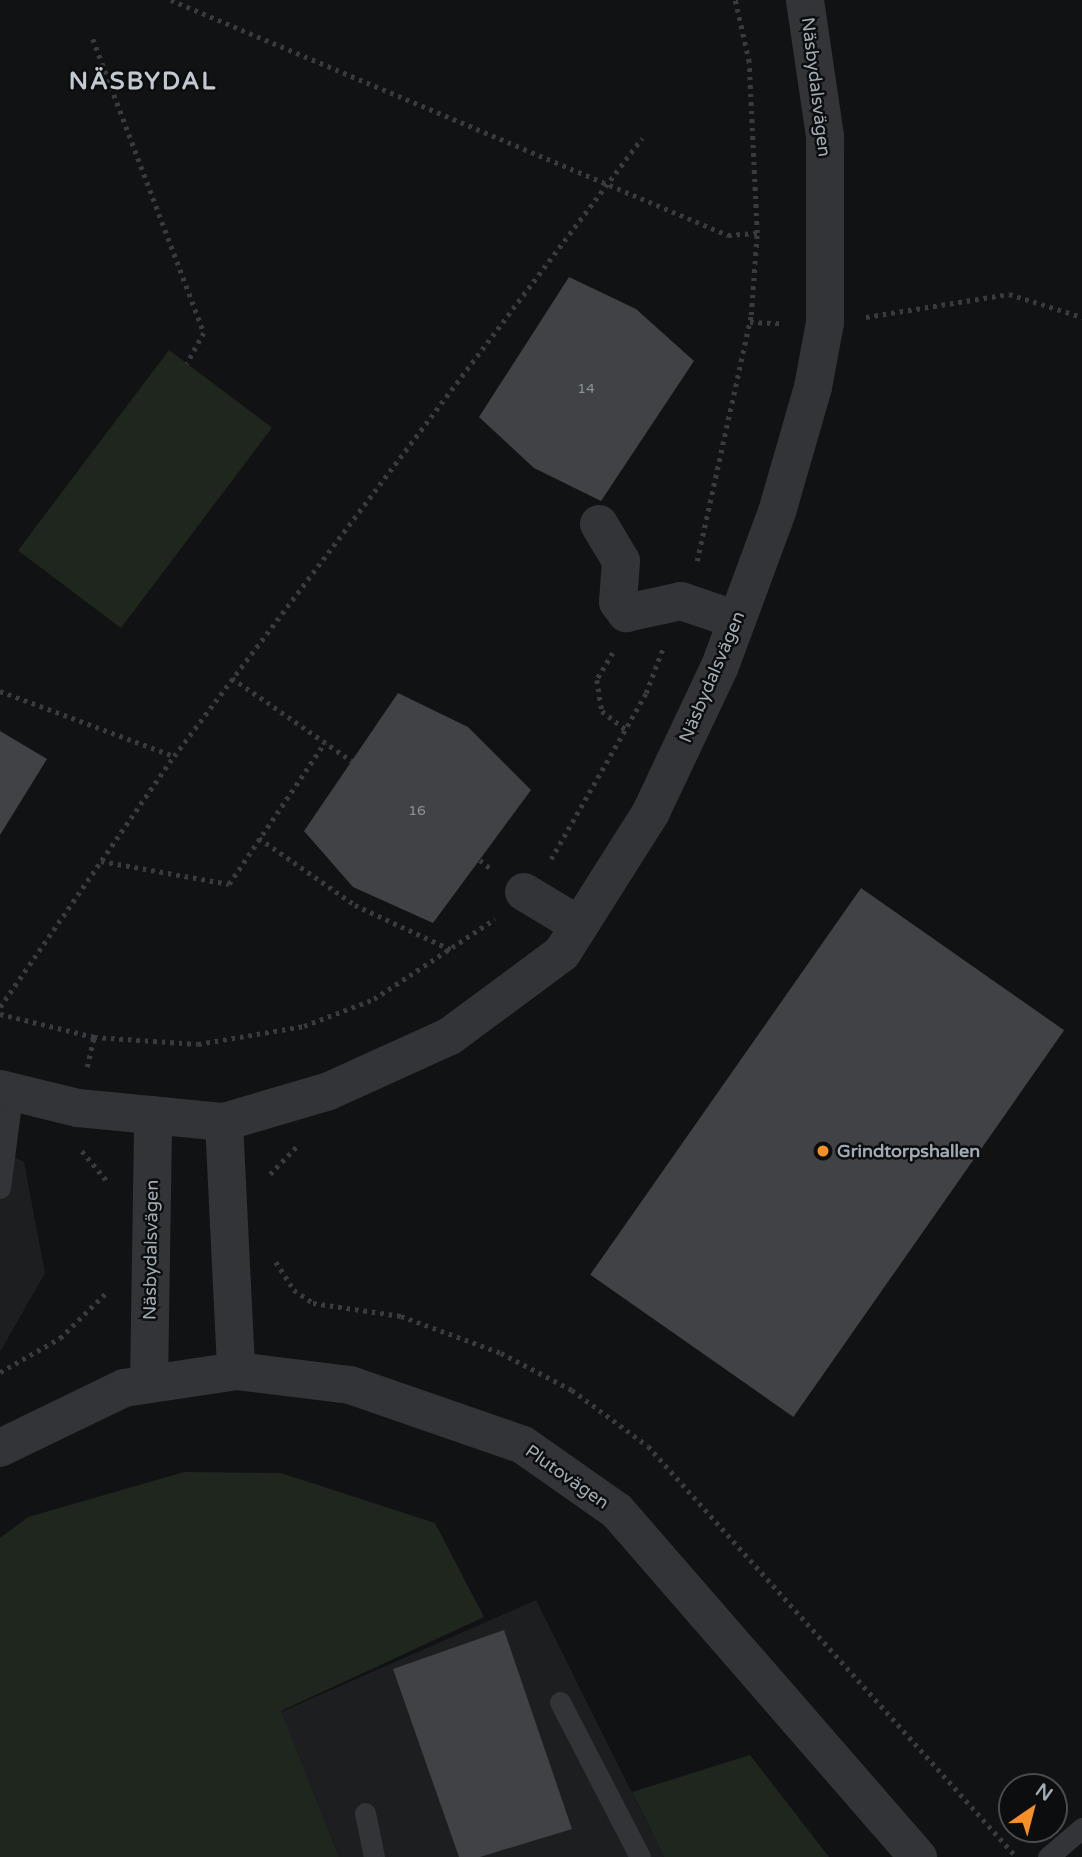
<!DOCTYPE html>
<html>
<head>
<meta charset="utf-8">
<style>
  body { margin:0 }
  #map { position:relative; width:1082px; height:1857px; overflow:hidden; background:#111213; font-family:"Varela Round",sans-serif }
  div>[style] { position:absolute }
  .built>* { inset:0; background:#1d1e20 }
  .green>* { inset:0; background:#1e261e; transform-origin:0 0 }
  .building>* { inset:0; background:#404246; transform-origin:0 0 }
  .path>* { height:4.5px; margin-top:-2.25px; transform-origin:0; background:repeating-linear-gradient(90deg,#383b3f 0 3.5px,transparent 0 8.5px) }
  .service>* { height:21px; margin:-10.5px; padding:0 10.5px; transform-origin:10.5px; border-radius:10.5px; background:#323438 }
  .minor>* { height:38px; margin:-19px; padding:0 19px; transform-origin:19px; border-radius:19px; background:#323438 }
  .tertiary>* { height:38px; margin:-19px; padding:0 19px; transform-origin:19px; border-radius:19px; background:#323438 }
  .dots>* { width:19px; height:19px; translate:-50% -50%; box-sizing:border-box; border:4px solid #0c0d0e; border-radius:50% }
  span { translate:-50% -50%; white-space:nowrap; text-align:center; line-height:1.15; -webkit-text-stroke:5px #0c0d0e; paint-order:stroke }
  .number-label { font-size:14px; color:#8a9198 }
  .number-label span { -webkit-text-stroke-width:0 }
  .street-label { font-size:18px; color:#a2abb4 }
  .poi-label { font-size:18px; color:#a2abb4; font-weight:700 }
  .left { translate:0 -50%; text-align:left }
  .district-label { font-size:24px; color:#c3c9d0; font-weight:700; letter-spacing:2px }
  .north { position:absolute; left:998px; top:1773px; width:70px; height:70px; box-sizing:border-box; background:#0c0d0e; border:2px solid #484c50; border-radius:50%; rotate:35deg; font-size:19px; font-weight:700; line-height:28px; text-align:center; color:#a2abb4 }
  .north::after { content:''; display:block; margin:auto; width:24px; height:32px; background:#f68f26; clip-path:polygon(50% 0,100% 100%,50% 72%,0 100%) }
</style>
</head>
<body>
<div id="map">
  <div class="built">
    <div style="clip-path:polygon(0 1149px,24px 1162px,45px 1273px,0 1352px)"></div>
    <div style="clip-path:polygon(536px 1600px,664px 1857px,339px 1857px,281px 1712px)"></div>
  </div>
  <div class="green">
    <div style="left:169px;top:350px;width:129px;height:251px;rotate:37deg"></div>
    <div style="clip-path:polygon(184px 1472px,281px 1473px,435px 1523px,484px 1617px,281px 1711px,339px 1857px,0 1857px,0 1538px,28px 1517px)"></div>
    <div style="clip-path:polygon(750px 1755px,829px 1857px,664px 1857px,632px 1792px)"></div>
  </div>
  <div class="building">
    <div style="clip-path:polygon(569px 277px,636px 309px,694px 361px,601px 501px,534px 468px,479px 417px)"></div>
    <div style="clip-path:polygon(398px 693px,468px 727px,531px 790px,433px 923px,353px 887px,304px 831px)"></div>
    <div style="clip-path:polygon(0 731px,47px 759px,0 835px)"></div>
    <div style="left:861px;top:888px;width:248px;height:472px;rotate:35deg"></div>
    <div style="clip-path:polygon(504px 1630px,572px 1829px,480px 1857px,459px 1857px,393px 1669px)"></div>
  </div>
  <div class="path">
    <div style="left:171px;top:0;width:605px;rotate:22.88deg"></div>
    <div style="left:728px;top:235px;width:29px;rotate:-4deg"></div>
    <div style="left:93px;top:39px;width:314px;rotate:69.3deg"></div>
    <div style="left:204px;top:333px;width:35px;rotate:119deg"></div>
    <div style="left:866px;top:317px;width:145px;rotate:-9.1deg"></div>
    <div style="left:1009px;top:294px;width:77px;rotate:17.5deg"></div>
    <div style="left:750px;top:322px;width:34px;rotate:2deg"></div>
    <div style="left:697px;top:561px;width:252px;rotate:-77.6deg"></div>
    <div style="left:751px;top:315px;width:82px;rotate:-85.8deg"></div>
    <div style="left:757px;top:233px;width:171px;rotate:-92.7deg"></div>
    <div style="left:749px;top:62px;width:64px;rotate:-102.7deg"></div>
    <div style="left:613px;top:653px;width:31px;rotate:121deg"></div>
    <div style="left:597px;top:680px;width:31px;rotate:81deg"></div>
    <div style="left:602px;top:711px;width:31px;rotate:38deg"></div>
    <div style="left:232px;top:678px;width:146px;rotate:34.7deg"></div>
    <div style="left:0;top:691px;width:186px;rotate:20.5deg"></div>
    <div style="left:259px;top:838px;width:117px;rotate:34.9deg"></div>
    <div style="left:355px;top:905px;width:109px;rotate:24.9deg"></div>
    <div style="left:551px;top:859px;width:191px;rotate:-60.2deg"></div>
    <div style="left:646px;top:693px;width:48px;rotate:-69.3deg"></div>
    <div style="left:480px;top:860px;width:13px;rotate:39deg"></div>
    <div style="left:101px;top:861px;width:130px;rotate:10.2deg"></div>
    <div style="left:229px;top:884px;width:171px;rotate:-55.9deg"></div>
    <div style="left:0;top:1007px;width:305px;rotate:-55.3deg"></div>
    <div style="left:174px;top:756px;width:775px;rotate:-52.86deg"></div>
    <div style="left:0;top:1014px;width:97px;rotate:13.7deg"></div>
    <div style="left:94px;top:1037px;width:104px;rotate:3.9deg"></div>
    <div style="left:198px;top:1044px;width:108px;rotate:-9.6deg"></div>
    <div style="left:304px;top:1026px;width:75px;rotate:-21.1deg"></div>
    <div style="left:374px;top:999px;width:145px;rotate:-33.5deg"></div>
    <div style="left:87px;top:1067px;width:31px;rotate:-77deg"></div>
    <div style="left:82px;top:1151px;width:40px;rotate:50deg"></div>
    <div style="left:270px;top:1174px;width:39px;rotate:-46deg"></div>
    <div style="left:276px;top:1262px;width:33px;rotate:57deg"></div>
    <div style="left:294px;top:1290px;width:23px;rotate:34deg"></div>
    <div style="left:313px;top:1303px;width:89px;rotate:8.4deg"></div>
    <div style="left:401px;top:1316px;width:107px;rotate:20.3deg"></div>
    <div style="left:501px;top:1353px;width:80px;rotate:27.5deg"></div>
    <div style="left:572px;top:1390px;width:94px;rotate:36.4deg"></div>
    <div style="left:648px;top:1446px;width:548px;rotate:48.11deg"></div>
    <div style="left:0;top:1372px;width:69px;rotate:-29.5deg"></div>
    <div style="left:60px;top:1338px;width:66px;rotate:-44.4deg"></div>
  </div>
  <div class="service">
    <div style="left:0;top:1188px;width:93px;rotate:-82.6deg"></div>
    <div style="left:560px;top:1702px;width:174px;rotate:62.7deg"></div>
    <div style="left:365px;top:1813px;width:45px;rotate:78.4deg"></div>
    <div style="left:1048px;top:1857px;width:45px;rotate:-40.5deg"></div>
  </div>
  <div class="minor">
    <div style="left:599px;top:524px;width:43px;rotate:59.3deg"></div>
    <div style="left:621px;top:561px;width:41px;rotate:94.2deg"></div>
    <div style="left:618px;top:602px;width:14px;rotate:54deg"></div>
    <div style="left:626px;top:613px;width:56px;rotate:-12.3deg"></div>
    <div style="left:681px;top:601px;width:59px;rotate:18.7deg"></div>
    <div style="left:524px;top:892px;width:64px;rotate:31deg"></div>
    <div style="left:0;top:1089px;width:80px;rotate:13.7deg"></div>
    <div style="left:78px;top:1108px;width:147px;rotate:5.5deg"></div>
    <div style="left:224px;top:1122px;width:109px;rotate:-16.4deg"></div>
    <div style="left:329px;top:1091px;width:133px;rotate:-24.4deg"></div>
    <div style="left:450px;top:1036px;width:139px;rotate:-36.5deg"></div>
    <div style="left:562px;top:953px;width:167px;rotate:-57.7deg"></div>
    <div style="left:651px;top:812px;width:161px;rotate:-64.7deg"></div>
    <div style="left:720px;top:666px;width:164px;rotate:-69.7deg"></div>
    <div style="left:777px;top:512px;width:130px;rotate:-73.9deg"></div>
    <div style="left:813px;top:387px;width:65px;rotate:-79.4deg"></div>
    <div style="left:825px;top:323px;width:187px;rotate:-90deg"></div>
    <div style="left:825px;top:136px;width:137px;rotate:-98.4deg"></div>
    <div style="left:224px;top:1122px;width:249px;rotate:87.2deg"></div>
    <div style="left:149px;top:1384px;width:269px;rotate:-89.1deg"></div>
  </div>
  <div class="tertiary">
    <div style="left:0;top:1448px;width:138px;rotate:-25.8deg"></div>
    <div style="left:124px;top:1388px;width:113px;rotate:-8.6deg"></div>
    <div style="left:236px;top:1371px;width:115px;rotate:7deg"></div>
    <div style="left:350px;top:1385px;width:183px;rotate:19.1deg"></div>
    <div style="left:523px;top:1445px;width:115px;rotate:35.1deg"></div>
    <div style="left:617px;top:1511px;width:459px;rotate:49deg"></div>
  </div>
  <div class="dots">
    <div style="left:823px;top:1151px;background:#f68f26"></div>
  </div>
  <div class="number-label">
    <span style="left:586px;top:389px">14</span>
    <span style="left:417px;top:811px">16</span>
  </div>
  <div class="street-label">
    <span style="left:816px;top:87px;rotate:83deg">Näsbydalsvägen</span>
    <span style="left:712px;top:677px;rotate:-67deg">Näsbydalsvägen</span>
    <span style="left:151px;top:1250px;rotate:-89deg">Näsbydalsvägen</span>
    <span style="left:567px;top:1477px;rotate:35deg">Plutovägen</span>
  </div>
  <div class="poi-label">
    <span class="left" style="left:837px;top:1151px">Grindtorpshallen</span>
  </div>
  <div class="district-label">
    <span style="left:143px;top:82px">NÄSBYDAL</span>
  </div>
  <div class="north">N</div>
</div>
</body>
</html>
